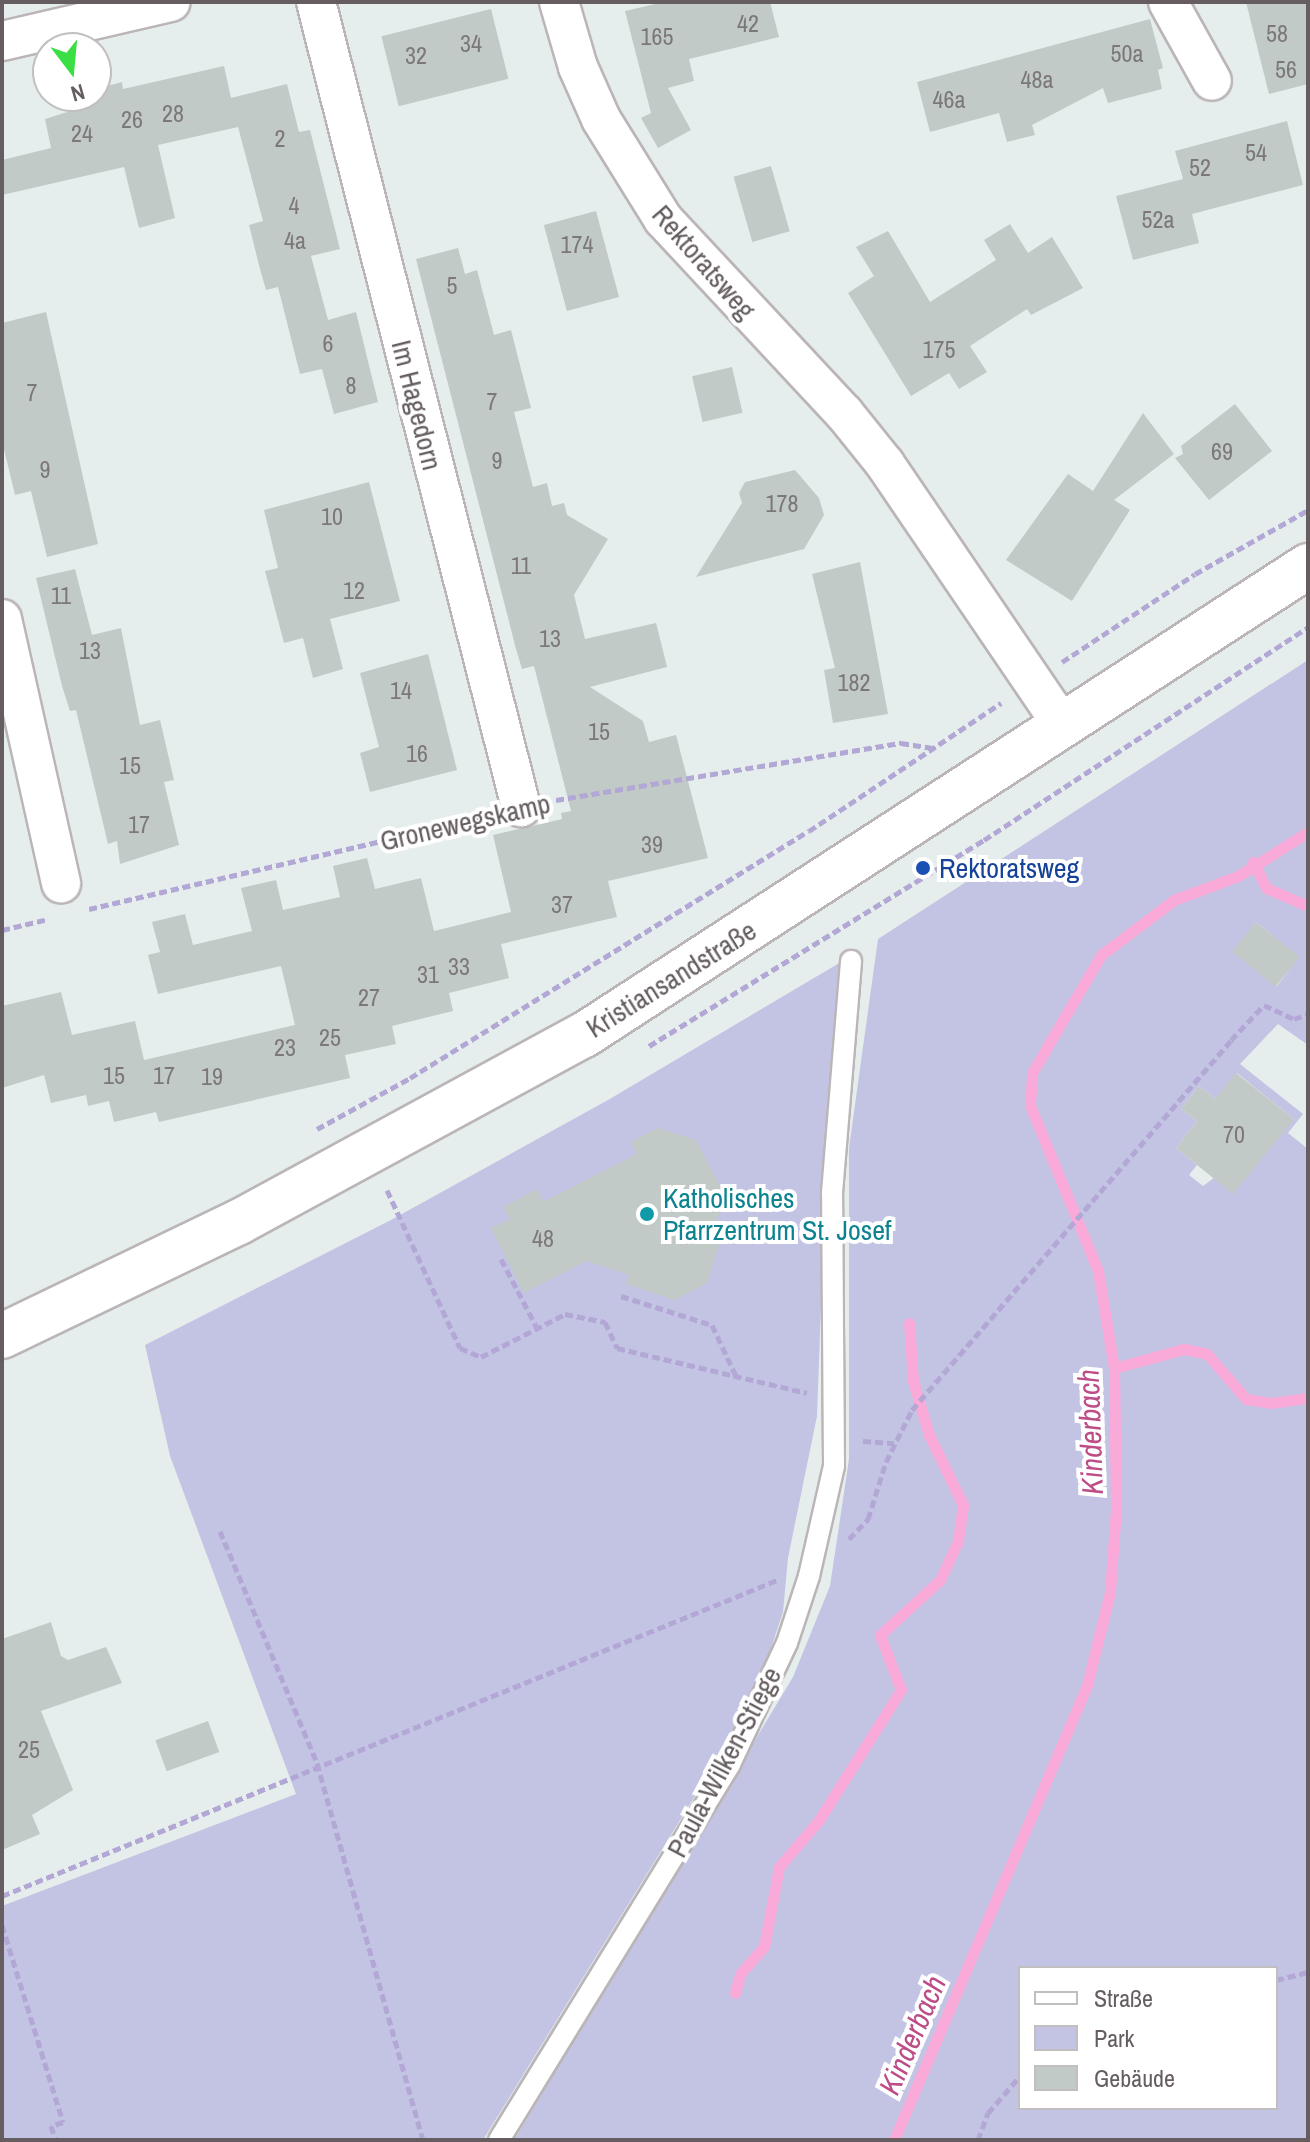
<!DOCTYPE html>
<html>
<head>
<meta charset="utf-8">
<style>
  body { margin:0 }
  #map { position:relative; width:1310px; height:2142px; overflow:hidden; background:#e5eeec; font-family:"Archivo Narrow",sans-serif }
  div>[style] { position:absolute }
  .green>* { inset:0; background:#c3c4e4 }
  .stream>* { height:11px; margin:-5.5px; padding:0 5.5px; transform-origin:5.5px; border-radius:5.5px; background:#f9aad9 }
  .building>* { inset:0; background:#c1cac7; transform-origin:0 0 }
  .path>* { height:5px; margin-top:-2.5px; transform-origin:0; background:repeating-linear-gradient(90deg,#b2a7d5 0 8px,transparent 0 12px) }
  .roads { filter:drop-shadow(2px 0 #bbb5b7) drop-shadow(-2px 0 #bbb5b7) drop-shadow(0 2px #bbb5b7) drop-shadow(0 -2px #bbb5b7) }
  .lane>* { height:20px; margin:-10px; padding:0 10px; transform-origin:10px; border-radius:10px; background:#fff }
  .street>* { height:38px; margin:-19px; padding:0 19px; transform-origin:19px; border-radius:19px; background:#fff }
  .secondary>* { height:44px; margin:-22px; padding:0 22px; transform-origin:22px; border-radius:22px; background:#fff }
  .dots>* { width:22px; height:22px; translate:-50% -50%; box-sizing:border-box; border:4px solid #fff; border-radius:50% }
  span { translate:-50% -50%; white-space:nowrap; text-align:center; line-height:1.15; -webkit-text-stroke:8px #fff; paint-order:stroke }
  .number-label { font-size:24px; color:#7c787a }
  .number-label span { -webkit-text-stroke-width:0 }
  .street-label { font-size:28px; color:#655d60 }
  .transit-label { font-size:28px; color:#164399 }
  .left { translate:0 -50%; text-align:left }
  .culture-label { font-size:28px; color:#0d838f }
  .water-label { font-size:30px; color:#bc4d86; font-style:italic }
  .frame { position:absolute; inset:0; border:4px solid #655d60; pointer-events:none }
  .legend { position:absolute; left:1018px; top:1966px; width:260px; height:144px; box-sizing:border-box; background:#fff; border:2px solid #c1bebf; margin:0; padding:10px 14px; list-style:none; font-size:24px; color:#655d60 }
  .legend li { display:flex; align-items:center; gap:16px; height:40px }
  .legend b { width:40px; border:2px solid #c1bebf }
  .north { position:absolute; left:32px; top:32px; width:80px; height:80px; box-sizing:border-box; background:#fff; border:2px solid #c1bebf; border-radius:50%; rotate:164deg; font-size:22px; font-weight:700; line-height:32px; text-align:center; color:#655d60 }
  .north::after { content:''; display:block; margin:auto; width:28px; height:36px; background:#3bde44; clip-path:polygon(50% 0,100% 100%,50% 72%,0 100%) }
</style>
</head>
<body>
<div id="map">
  <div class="green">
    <div style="clip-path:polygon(evenodd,1308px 660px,1308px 1045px,1278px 1024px,1240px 1064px,1303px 1114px,1288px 1133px,1308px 1149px,1308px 2140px,514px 2140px,793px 1677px,830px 1586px,849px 1459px,849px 1148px,878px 939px,1308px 660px,1256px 922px,1299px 957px,1277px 986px,1233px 952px,1256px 922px,1308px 660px,1237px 1073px,1294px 1119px,1203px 1186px,1189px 1175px,1197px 1165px,1176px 1148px,1197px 1121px,1181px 1109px,1199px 1086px,1215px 1099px,1237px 1073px,1308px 660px,1020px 1968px,1276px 1968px,1276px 2108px,1020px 2108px,1020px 1968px)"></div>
    <div style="clip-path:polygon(841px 962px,828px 1115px,817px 1416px,788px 1558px,783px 1612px,761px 1678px,698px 1791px,483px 2140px,2px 2140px,2px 1906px,296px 1794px,170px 1456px,145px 1345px,391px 1220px,608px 1100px)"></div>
  </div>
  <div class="stream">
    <div style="left:1253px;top:862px;width:29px;rotate:63deg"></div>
    <div style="left:1266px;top:888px;width:46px;rotate:23.2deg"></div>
    <div style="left:1114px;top:1368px;width:73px;rotate:-15.2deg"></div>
    <div style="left:1184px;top:1349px;width:24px;rotate:12deg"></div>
    <div style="left:1207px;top:1354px;width:60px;rotate:49.1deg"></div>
    <div style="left:1246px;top:1399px;width:25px;rotate:9deg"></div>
    <div style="left:1271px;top:1403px;width:37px;rotate:-8deg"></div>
    <div style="left:735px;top:1993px;width:20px;rotate:-75deg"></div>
    <div style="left:740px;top:1974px;width:37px;rotate:-49deg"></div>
    <div style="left:764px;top:1946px;width:80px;rotate:-79.2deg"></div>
    <div style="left:779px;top:1867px;width:62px;rotate:-49.6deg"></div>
    <div style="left:819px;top:1820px;width:154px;rotate:-57.8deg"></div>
    <div style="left:901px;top:1690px;width:59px;rotate:-110.9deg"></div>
    <div style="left:880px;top:1635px;width:81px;rotate:-42.5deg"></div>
    <div style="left:940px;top:1580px;width:43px;rotate:-65.2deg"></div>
    <div style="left:958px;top:1541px;width:36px;rotate:-82deg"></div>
    <div style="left:963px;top:1505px;width:78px;rotate:-115.9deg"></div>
    <div style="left:929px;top:1435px;width:56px;rotate:-106.5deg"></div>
    <div style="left:913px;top:1381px;width:58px;rotate:-93.9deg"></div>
    <div style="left:894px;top:2140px;width:494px;rotate:-67deg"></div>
    <div style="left:1087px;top:1685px;width:96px;rotate:-76.1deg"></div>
    <div style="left:1110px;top:1592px;width:84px;rotate:-85.9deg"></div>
    <div style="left:1116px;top:1508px;width:140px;rotate:-90.8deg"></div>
    <div style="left:1114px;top:1368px;width:98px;rotate:-99.4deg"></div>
    <div style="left:1098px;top:1271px;width:179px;rotate:-112.3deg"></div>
    <div style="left:1030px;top:1105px;width:32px;rotate:-86deg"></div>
    <div style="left:1032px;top:1073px;width:137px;rotate:-59.7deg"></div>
    <div style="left:1101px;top:955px;width:91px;rotate:-37deg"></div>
    <div style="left:1174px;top:900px;width:68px;rotate:-20.6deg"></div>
    <div style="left:1238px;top:876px;width:83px;rotate:-32.2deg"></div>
  </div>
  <div class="building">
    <div style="clip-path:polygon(664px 2px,770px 2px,779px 37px,689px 59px,694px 81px,668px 88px,691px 130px,658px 148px,641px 118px,651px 113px,625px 11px)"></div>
    <div style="clip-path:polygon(1246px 2px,1308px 2px,1308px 84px,1269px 94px)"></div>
    <div style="left:491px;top:9px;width:72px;height:113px;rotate:76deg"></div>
    <div style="clip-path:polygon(1150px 19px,1163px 68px,1158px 70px,1162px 89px,1108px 103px,1103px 88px,1032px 125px,1035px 135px,1007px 142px,999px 113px,930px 132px,917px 82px)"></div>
    <div style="clip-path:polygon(224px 66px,231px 98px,287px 84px,299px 132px,310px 130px,340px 249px,311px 256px,328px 320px,356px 312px,378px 402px,334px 414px,322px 369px,300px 374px,278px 287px,266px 290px,260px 269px,249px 225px,263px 221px,238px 127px,158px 145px,175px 218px,139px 228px,124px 167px,2px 195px,2px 160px,51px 148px,45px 119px,93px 104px,96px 89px,122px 82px,123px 89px)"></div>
    <div style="clip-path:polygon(1287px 121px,1303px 185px,1192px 214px,1199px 243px,1133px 260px,1116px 196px,1183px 179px,1175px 151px)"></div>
    <div style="left:771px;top:166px;width:68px;height:39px;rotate:74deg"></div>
    <div style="left:596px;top:211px;width:89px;height:54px;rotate:75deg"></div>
    <div style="clip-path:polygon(1010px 224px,1028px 253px,1052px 237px,1083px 288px,1031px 315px,1027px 309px,970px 346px,987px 372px,959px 389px,949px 373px,911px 396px,848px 293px,874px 276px,856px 247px,888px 231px,930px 302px,996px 260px,984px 240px)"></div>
    <div style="clip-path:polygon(458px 248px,465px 274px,477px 270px,494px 335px,511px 330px,531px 408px,514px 412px,533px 487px,547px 483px,552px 506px,564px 503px,567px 515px,608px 539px,574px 595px,585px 639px,656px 623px,667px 667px,590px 687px,643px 721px,649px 742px,676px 735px,708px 858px,608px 881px,617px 917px,501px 944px,509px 978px,449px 993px,453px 1011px,392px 1026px,396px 1044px,345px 1055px,350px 1078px,159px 1122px,156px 1112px,114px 1122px,109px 1101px,88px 1106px,86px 1095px,51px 1103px,44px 1075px,2px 1088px,2px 1006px,61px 992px,72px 1035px,135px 1021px,144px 1060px,295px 1025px,281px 966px,158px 994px,148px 955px,160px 952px,152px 922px,185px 914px,193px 945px,252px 931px,241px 888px,276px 880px,283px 910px,340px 897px,333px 866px,367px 858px,375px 889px,421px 878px,434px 931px,511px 912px,493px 835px,562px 819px,561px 813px,571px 811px,534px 666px,522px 669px,516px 649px,416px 259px)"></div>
    <div style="clip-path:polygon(46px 312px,98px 544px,47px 557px,31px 491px,15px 495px,2px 441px,2px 323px)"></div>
    <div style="left:732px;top:367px;width:47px;height:41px;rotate:77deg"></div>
    <div style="clip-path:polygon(1235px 404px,1272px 451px,1209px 500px,1175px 458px,1183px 454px,1181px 446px)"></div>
    <div style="clip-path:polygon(1143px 413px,1174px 454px,1114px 500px,1130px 510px,1072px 601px,1006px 560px,1068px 474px,1093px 491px)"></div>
    <div style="clip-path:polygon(795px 470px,819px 498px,824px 515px,804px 549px,696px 577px,742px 503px,739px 493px,745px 482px)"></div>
    <div style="clip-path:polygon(369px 482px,400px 601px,330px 619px,343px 669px,313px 678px,303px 638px,284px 643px,265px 571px,278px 568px,264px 510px)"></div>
    <div style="clip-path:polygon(860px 562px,888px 714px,833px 723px,824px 670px,835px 668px,812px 574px)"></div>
    <div style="clip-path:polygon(75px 569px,92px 635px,121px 628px,140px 725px,160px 720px,174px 780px,164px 782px,179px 845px,120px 864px,117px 841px,108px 844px,76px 710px,70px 711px,62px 686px,36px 578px)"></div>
    <div style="clip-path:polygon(428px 654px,457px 770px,370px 792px,360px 753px,379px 747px,360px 673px)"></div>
    <div style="left:1256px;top:922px;width:56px;height:38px;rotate:39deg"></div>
    <div style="clip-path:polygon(1236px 1073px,1294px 1119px,1233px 1194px,1176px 1148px,1197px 1121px,1181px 1109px,1199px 1086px,1215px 1099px)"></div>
    <div style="clip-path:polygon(658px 1128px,696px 1140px,725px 1196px,713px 1231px,722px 1235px,707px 1283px,675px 1300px,626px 1284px,629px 1275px,586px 1261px,524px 1293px,491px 1228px,510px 1219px,503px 1207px,537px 1189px,543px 1202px,637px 1154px,631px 1142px)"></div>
    <div style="clip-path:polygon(51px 1622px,61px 1656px,68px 1660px,106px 1647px,122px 1683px,41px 1711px,73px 1790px,32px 1815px,40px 1834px,2px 1850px,2px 1639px)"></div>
    <div style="left:208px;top:1721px;width:33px;height:56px;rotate:70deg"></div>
  </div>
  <div class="path">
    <div style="left:1062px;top:662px;width:159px;rotate:-33.5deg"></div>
    <div style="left:1195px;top:574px;width:130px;rotate:-29.5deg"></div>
    <div style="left:556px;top:800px;width:350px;rotate:-9.4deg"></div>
    <div style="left:901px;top:743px;width:32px;rotate:9deg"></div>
    <div style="left:89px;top:909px;width:406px;rotate:-13.1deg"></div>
    <div style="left:2px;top:930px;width:47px;rotate:-13.4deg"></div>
    <div style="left:649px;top:1046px;width:393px;rotate:-31.6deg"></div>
    <div style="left:984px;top:840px;width:388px;rotate:-33.3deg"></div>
    <div style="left:317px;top:1129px;width:106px;rotate:-28.7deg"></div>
    <div style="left:410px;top:1078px;width:469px;rotate:-31.8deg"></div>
    <div style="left:809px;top:831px;width:231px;rotate:-33.7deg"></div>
    <div style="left:387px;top:1190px;width:174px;rotate:65.2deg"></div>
    <div style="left:460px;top:1348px;width:23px;rotate:23deg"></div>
    <div style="left:481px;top:1357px;width:94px;rotate:-27.1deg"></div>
    <div style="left:565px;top:1314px;width:41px;rotate:11.3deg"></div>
    <div style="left:605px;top:1322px;width:29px;rotate:65deg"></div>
    <div style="left:617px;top:1348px;width:195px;rotate:13.3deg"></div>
    <div style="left:501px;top:1259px;width:78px;rotate:62.4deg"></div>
    <div style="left:621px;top:1296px;width:96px;rotate:17.7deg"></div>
    <div style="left:712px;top:1325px;width:56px;rotate:64.8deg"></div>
    <div style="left:863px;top:1441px;width:31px;rotate:4deg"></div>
    <div style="left:220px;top:1531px;width:251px;rotate:67.3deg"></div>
    <div style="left:317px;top:1763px;width:392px;rotate:74.3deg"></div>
    <div style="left:849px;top:1539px;width:28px;rotate:-46deg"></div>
    <div style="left:868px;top:1519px;width:60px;rotate:-72.5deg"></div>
    <div style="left:886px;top:1462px;width:58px;rotate:-63.4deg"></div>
    <div style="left:912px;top:1410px;width:489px;rotate:-49.2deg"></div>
    <div style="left:1231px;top:1040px;width:48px;rotate:-46.7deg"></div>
    <div style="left:1264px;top:1005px;width:33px;rotate:25deg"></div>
    <div style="left:1294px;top:1019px;width:15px;rotate:-20deg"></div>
    <div style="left:2px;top:1896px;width:837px;rotate:-22.18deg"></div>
    <div style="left:2px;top:1925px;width:206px;rotate:72.8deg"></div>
    <div style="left:63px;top:2122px;width:13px;rotate:162deg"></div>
    <div style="left:51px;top:2126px;width:15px;rotate:70deg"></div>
    <div style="left:1276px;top:1980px;width:33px;rotate:-14deg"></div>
    <div style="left:978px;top:2140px;width:29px;rotate:-70deg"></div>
    <div style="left:988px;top:2113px;width:49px;rotate:-49.1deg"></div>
  </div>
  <div class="roads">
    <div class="lane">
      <div style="left:499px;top:2140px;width:441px;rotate:-58.4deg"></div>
      <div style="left:730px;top:1764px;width:134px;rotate:-64.8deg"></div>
      <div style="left:787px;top:1643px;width:71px;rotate:-71.8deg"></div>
      <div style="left:809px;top:1576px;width:113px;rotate:-77.2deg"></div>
      <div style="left:834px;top:1466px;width:273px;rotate:-90.4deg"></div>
      <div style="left:832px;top:1193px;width:233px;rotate:-85.3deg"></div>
    </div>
    <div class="street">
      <div style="left:316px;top:2px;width:831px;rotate:75.71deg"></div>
      <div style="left:559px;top:2px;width:68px;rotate:73.7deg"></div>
      <div style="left:578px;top:67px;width:57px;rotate:66.1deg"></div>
      <div style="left:601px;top:119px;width:118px;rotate:58.2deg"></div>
      <div style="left:663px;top:219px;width:265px;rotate:47deg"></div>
      <div style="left:844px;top:413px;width:65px;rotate:51.2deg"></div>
      <div style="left:885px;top:464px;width:318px;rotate:55.8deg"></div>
      <div style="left:1168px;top:2px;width:90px;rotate:60.9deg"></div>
      <div style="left:2px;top:41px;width:173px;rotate:-13deg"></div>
      <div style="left:2px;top:619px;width:271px;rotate:77.4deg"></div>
    </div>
    <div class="secondary">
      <div style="left:2px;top:1336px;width:263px;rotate:-25.7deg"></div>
      <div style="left:239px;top:1222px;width:392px;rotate:-28.5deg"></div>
      <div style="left:584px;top:1035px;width:863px;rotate:-32.93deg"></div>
    </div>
  </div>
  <div class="dots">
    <div style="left:923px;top:868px;background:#1a4fb4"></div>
    <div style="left:647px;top:1214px;background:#0f9aa8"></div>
  </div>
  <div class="number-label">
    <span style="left:748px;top:24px">42</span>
    <span style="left:1277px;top:34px">58</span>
    <span style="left:657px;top:37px">165</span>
    <span style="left:471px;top:44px">34</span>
    <span style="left:1127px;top:54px">50a</span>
    <span style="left:416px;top:56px">32</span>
    <span style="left:1286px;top:70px">56</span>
    <span style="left:1037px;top:80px">48a</span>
    <span style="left:949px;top:100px">46a</span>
    <span style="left:173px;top:114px">28</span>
    <span style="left:132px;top:120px">26</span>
    <span style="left:82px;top:134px">24</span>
    <span style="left:280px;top:139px">2</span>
    <span style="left:1256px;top:153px">54</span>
    <span style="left:1200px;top:168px">52</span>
    <span style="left:294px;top:206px">4</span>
    <span style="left:1158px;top:220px">52a</span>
    <span style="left:295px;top:241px">4a</span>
    <span style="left:577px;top:245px">174</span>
    <span style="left:452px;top:286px">5</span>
    <span style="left:328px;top:344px">6</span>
    <span style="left:939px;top:350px">175</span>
    <span style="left:351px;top:386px">8</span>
    <span style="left:32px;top:393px">7</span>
    <span style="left:492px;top:402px">7</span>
    <span style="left:1222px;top:452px">69</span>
    <span style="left:497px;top:461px">9</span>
    <span style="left:45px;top:470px">9</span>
    <span style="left:782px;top:504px">178</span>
    <span style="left:332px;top:517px">10</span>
    <span style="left:521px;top:566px">11</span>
    <span style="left:354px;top:591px">12</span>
    <span style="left:61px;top:596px">11</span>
    <span style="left:550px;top:639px">13</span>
    <span style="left:90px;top:651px">13</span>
    <span style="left:854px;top:683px">182</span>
    <span style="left:401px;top:691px">14</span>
    <span style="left:599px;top:732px">15</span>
    <span style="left:417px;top:754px">16</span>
    <span style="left:130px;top:766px">15</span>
    <span style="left:139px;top:825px">17</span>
    <span style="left:652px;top:845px">39</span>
    <span style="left:562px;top:905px">37</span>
    <span style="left:459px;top:967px">33</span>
    <span style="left:428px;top:975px">31</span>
    <span style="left:369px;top:998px">27</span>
    <span style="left:330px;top:1038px">25</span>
    <span style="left:285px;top:1048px">23</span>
    <span style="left:114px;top:1076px">15</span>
    <span style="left:164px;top:1076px">17</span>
    <span style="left:212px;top:1077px">19</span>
    <span style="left:1234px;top:1135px">70</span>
    <span style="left:543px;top:1239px">48</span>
    <span style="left:29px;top:1750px">25</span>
  </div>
  <div class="street-label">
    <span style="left:704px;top:262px;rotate:49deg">Rektoratsweg</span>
    <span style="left:417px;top:405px;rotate:76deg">Im Hagedorn</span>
    <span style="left:465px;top:822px;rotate:-13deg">Gronewegskamp</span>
    <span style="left:671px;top:979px;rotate:-32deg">Kristiansandstraße</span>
    <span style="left:724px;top:1762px;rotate:-62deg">Paula-Wilken-Stiege</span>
  </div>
  <div class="transit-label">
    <span class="left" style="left:939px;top:868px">Rektoratsweg</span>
  </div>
  <div class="culture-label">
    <span class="left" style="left:663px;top:1214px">Katholisches<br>Pfarrzentrum St. Josef</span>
  </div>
  <div class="water-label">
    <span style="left:1090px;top:1432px;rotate:-92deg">Kinderbach</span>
    <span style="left:912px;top:2035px;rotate:-67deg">Kinderbach</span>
  </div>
  <div class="frame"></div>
  <ul class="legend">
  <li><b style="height:10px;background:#fff"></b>Straße</li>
  <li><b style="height:22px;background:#c3c4e4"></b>Park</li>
  <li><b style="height:22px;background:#c1cac7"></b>Gebäude</li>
  </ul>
  <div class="north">N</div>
</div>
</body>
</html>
